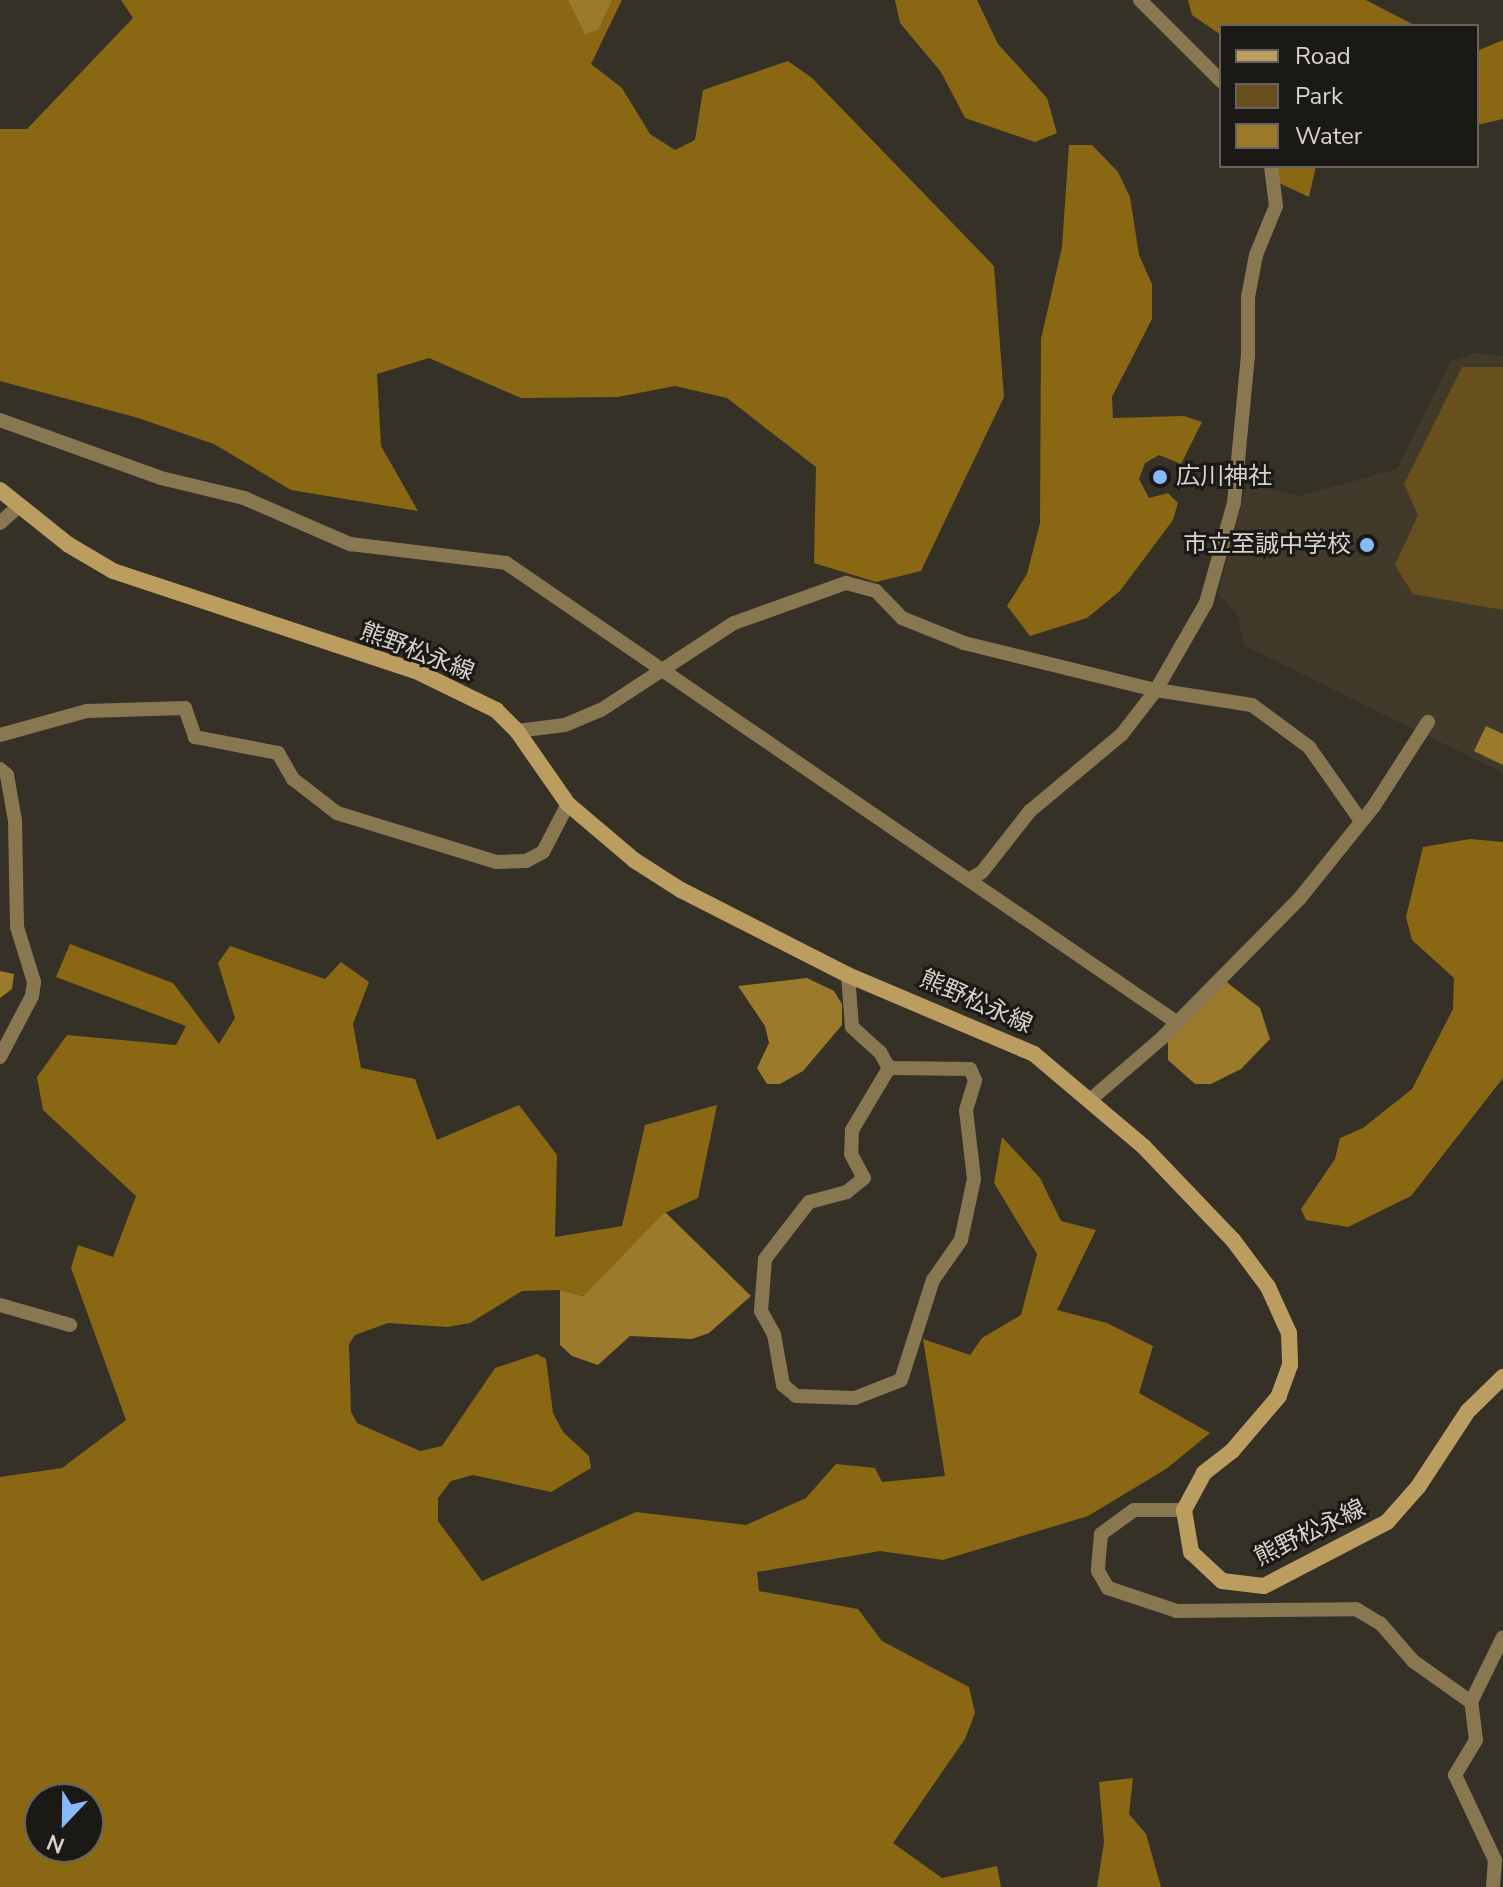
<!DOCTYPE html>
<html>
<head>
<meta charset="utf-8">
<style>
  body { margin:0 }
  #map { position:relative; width:1503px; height:1887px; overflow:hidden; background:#363127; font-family:"Nunito Sans","Noto Sans JP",sans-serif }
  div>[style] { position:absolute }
  .built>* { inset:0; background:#41392a }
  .green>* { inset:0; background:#67501d }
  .forest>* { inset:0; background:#896713 }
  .water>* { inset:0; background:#9c7a2c }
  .minor>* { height:14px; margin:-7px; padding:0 7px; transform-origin:7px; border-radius:7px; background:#897751 }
  .secondary>* { height:16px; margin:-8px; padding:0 8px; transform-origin:8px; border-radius:8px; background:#bb9d5f }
  .dots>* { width:22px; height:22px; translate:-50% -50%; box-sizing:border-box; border:4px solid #1b1915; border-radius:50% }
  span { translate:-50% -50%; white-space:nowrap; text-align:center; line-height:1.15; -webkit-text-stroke:6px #1b1915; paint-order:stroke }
  .poi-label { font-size:24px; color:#d6d3cd }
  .left { translate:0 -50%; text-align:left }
  .right { translate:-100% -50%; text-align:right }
  .street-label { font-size:24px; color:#d6d3cd }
  .legend { position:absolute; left:1219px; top:24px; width:260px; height:144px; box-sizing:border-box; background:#1b1915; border:2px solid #66635f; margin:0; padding:10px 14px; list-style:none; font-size:24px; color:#d6d3cd }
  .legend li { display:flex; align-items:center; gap:16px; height:40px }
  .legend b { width:40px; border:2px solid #66635f }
  .north { position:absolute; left:24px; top:1783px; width:80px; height:80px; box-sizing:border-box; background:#1b1915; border:2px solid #66635f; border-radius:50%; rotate:202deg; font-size:22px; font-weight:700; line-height:32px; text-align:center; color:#d6d3cd }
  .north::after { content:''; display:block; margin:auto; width:28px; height:36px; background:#85bbfb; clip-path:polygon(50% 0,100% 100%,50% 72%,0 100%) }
</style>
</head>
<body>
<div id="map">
  <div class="built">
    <div style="clip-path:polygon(1476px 353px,1503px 356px,1503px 773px,1245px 646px,1237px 615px,1218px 594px,1247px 484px,1300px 496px,1397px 469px,1451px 361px)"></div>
  </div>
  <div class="green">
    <div style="clip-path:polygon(1462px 367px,1503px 367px,1503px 610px,1413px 594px,1395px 565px,1418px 515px,1404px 484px)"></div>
  </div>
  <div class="forest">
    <div style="clip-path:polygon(121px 0,622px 0,591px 64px,622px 88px,650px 134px,675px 150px,695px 140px,703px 90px,788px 61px,812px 78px,994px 266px,1004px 397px,921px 571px,876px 582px,814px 563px,816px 467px,727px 398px,675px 386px,618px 397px,521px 398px,429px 358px,377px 374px,381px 446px,418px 511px,291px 490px,214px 444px,135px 417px,0 381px,0 129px,27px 129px,133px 18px)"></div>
    <div style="clip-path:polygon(895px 0,977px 0,998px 44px,1047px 98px,1057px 133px,1035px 142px,965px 118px,941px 72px,900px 23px)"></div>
    <div style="clip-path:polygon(1188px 0,1366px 0,1416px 26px,1221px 26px,1221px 35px,1192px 15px)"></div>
    <div style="clip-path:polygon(1503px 40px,1503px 119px,1477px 125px,1477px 51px)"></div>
    <div style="clip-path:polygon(1069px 145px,1092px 145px,1118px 172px,1130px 197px,1139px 255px,1152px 284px,1152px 319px,1112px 397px,1113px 418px,1184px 416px,1202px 422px,1181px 464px,1159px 455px,1145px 463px,1139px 479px,1149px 498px,1168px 493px,1178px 503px,1173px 520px,1120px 591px,1087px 618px,1030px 636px,1007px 606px,1027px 574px,1040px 523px,1041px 339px,1062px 247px)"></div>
    <div style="clip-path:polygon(1276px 166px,1316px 166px,1309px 197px,1279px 183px)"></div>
    <div style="clip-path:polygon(1470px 839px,1503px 842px,1503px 1078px,1411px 1196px,1348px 1227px,1306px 1220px,1301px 1209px,1335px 1159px,1340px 1138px,1363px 1128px,1412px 1089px,1453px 1009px,1454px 978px,1412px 940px,1406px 917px,1423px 847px)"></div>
    <div style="clip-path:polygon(evenodd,70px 944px,173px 983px,219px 1044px,235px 1018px,218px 963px,230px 946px,325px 979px,341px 962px,369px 982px,353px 1024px,361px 1068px,415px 1079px,437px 1140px,519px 1105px,557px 1155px,555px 1237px,622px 1226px,645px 1125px,717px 1105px,698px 1198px,665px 1213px,583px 1296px,560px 1290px,522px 1291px,470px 1323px,447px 1327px,388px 1323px,355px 1335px,349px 1344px,351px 1412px,357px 1423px,420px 1451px,442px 1446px,495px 1368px,537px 1354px,546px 1359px,553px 1413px,563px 1432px,589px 1456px,591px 1468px,551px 1492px,473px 1475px,451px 1481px,438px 1498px,438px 1521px,482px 1581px,636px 1512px,746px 1525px,806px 1498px,836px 1464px,875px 1468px,882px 1482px,945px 1476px,923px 1339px,970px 1355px,982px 1338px,1021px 1315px,1037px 1254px,994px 1183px,1002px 1137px,1040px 1178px,1061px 1221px,1096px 1230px,1057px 1310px,1107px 1323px,1153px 1346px,1139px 1393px,1210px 1433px,1166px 1469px,1088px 1516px,943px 1560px,880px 1551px,757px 1572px,759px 1591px,858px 1609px,882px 1641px,969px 1687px,975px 1713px,965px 1739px,893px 1843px,942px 1878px,997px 1866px,1001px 1887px,0 1887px,0 1477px,62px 1468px,126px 1420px,71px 1268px,78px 1245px,113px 1257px,136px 1196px,43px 1110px,37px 1077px,67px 1035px,176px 1045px,186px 1026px,56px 977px,70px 944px,40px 1799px,88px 1799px,88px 1847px,40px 1847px,40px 1799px)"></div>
    <div style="clip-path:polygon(1133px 1778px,1129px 1814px,1146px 1834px,1161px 1887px,1097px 1887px,1104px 1842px,1099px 1782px)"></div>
  </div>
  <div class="water">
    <div style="clip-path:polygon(568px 0,612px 0,598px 30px,585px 34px)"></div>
    <div style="clip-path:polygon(1486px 726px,1503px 734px,1503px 765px,1474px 751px)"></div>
    <div style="clip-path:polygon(0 971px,14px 974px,12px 989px,0 998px)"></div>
    <div style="clip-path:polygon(807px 978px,834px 991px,842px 1004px,842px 1025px,803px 1071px,780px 1084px,767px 1084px,757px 1068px,769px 1043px,765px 1026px,738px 986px)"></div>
    <div style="clip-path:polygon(1224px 980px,1260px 1008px,1270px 1039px,1241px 1069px,1211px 1084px,1195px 1084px,1168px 1060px,1168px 1041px)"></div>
    <div style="clip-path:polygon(665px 1212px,751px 1296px,709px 1333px,692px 1339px,630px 1336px,598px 1365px,572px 1356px,560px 1345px,560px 1290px,583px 1296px)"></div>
  </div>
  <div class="minor">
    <div style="left:1140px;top:0;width:115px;rotate:45deg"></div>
    <div style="left:0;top:420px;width:171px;rotate:19.8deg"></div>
    <div style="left:161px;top:478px;width:85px;rotate:13.5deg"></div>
    <div style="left:244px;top:498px;width:116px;rotate:23.5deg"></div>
    <div style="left:350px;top:544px;width:157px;rotate:6.9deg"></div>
    <div style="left:506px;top:563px;width:812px;rotate:34.41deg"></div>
    <div style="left:0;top:523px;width:25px;rotate:-42deg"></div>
    <div style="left:517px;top:731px;width:48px;rotate:-7.1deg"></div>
    <div style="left:565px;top:725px;width:39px;rotate:-23deg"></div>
    <div style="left:601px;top:710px;width:159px;rotate:-33.2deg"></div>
    <div style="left:734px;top:623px;width:119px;rotate:-19.7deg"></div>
    <div style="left:846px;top:583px;width:31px;rotate:15deg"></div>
    <div style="left:876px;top:591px;width:37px;rotate:46deg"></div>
    <div style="left:902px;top:618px;width:67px;rotate:22deg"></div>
    <div style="left:964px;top:643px;width:198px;rotate:13.8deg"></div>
    <div style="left:1156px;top:690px;width:97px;rotate:8.9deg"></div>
    <div style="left:1252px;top:705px;width:71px;rotate:36.4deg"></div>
    <div style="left:1309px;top:747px;width:90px;rotate:54.9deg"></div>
    <div style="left:0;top:735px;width:90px;rotate:-15.4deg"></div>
    <div style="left:87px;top:711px;width:98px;rotate:-1.8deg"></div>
    <div style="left:185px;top:708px;width:31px;rotate:71deg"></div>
    <div style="left:195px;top:737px;width:85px;rotate:10.9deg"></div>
    <div style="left:278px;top:753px;width:30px;rotate:60deg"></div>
    <div style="left:293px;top:779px;width:56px;rotate:37.7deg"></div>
    <div style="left:337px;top:813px;width:166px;rotate:17.1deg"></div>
    <div style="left:496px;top:862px;width:30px;rotate:-2deg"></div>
    <div style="left:526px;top:861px;width:19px;rotate:-28deg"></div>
    <div style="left:543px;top:852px;width:54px;rotate:-62.5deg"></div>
    <div style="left:0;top:769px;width:9px;rotate:41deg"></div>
    <div style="left:7px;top:775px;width:47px;rotate:80.1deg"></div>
    <div style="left:15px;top:821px;width:106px;rotate:88.9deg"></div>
    <div style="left:17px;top:927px;width:58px;rotate:72.8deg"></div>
    <div style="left:34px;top:982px;width:14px;rotate:98deg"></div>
    <div style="left:32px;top:996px;width:69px;rotate:117.7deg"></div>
    <div style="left:970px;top:879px;width:14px;rotate:-30deg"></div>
    <div style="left:982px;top:872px;width:78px;rotate:-51.8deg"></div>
    <div style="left:1030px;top:811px;width:120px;rotate:-39.9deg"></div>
    <div style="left:1122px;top:734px;width:56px;rotate:-52.3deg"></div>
    <div style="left:1156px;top:690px;width:100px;rotate:-60.1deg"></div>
    <div style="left:1206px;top:603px;width:104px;rotate:-74.4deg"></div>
    <div style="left:1234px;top:503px;width:148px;rotate:-84.6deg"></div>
    <div style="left:1248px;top:356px;width:59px;rotate:-90deg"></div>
    <div style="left:1248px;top:297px;width:43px;rotate:-79.2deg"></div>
    <div style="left:1256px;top:255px;width:53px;rotate:-67.8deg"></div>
    <div style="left:1276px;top:206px;width:40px;rotate:-97.1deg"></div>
    <div style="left:848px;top:975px;width:52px;rotate:85.6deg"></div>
    <div style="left:852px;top:1027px;width:38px;rotate:42deg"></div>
    <div style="left:880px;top:1052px;width:18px;rotate:61deg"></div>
    <div style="left:889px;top:1068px;width:72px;rotate:120.8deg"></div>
    <div style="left:852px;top:1130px;width:24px;rotate:92deg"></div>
    <div style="left:851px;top:1154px;width:27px;rotate:62deg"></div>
    <div style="left:864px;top:1178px;width:22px;rotate:141deg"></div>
    <div style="left:847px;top:1192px;width:39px;rotate:165deg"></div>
    <div style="left:809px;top:1202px;width:72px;rotate:127.7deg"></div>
    <div style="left:765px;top:1259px;width:52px;rotate:94.4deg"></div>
    <div style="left:761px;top:1311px;width:26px;rotate:61deg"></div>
    <div style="left:774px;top:1334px;width:52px;rotate:80deg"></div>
    <div style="left:783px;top:1385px;width:17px;rotate:40deg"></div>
    <div style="left:796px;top:1396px;width:59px;rotate:1.9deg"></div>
    <div style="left:855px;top:1398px;width:49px;rotate:-21.4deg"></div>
    <div style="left:901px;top:1380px;width:105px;rotate:-72.3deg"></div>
    <div style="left:933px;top:1280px;width:49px;rotate:-55deg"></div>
    <div style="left:961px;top:1240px;width:62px;rotate:-78deg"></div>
    <div style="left:974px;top:1179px;width:69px;rotate:-96.6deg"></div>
    <div style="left:966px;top:1110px;width:31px;rotate:-73deg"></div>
    <div style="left:975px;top:1080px;width:12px;rotate:-114deg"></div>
    <div style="left:970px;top:1069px;width:81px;rotate:-179.3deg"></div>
    <div style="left:1090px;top:1100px;width:95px;rotate:-40.7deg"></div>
    <div style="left:1162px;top:1038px;width:197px;rotate:-45.4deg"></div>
    <div style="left:1300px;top:898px;width:118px;rotate:-51.2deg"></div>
    <div style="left:1374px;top:806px;width:100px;rotate:-57.3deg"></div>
    <div style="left:0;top:1305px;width:73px;rotate:15.9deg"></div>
    <div style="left:1184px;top:1510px;width:50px;rotate:180deg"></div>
    <div style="left:1134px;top:1510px;width:41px;rotate:144deg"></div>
    <div style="left:1101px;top:1534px;width:37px;rotate:95deg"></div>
    <div style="left:1098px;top:1571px;width:20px;rotate:60deg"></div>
    <div style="left:1108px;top:1588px;width:73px;rotate:18.4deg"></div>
    <div style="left:1177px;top:1611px;width:179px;rotate:-0.6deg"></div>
    <div style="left:1356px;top:1609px;width:29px;rotate:31deg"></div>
    <div style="left:1381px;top:1624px;width:49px;rotate:49.1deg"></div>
    <div style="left:1413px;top:1661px;width:71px;rotate:35.3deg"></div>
    <div style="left:1493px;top:1887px;width:27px;rotate:-86deg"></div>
    <div style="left:1495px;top:1860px;width:94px;rotate:-115.2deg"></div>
    <div style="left:1455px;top:1775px;width:41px;rotate:-59deg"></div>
    <div style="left:1476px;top:1740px;width:38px;rotate:-97deg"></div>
    <div style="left:1471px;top:1702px;width:72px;rotate:-63.8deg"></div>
  </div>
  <div class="secondary">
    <div style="left:0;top:490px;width:88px;rotate:38.6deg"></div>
    <div style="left:69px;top:545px;width:51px;rotate:30.6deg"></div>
    <div style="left:113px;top:571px;width:319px;rotate:18.3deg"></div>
    <div style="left:416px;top:671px;width:89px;rotate:26deg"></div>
    <div style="left:496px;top:710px;width:30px;rotate:45deg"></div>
    <div style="left:517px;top:731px;width:89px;rotate:55.1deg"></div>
    <div style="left:568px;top:804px;width:87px;rotate:40.3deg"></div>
    <div style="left:634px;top:860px;width:56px;rotate:32.6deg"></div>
    <div style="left:681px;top:890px;width:187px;rotate:27deg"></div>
    <div style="left:848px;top:975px;width:202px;rotate:23deg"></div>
    <div style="left:1034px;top:1054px;width:144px;rotate:40.2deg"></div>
    <div style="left:1144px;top:1147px;width:129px;rotate:46.3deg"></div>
    <div style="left:1233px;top:1240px;width:59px;rotate:53.3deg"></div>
    <div style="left:1268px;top:1287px;width:51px;rotate:65.5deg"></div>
    <div style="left:1289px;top:1333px;width:32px;rotate:88deg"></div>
    <div style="left:1290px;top:1365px;width:33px;rotate:110deg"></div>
    <div style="left:1279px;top:1396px;width:72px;rotate:130.5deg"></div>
    <div style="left:1232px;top:1451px;width:36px;rotate:142deg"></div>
    <div style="left:1204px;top:1473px;width:42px;rotate:118.4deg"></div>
    <div style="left:1184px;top:1510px;width:43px;rotate:80.5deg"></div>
    <div style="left:1191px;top:1552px;width:42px;rotate:43.1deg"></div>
    <div style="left:1222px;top:1581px;width:42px;rotate:6.8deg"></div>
    <div style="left:1264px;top:1586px;width:139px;rotate:-27.5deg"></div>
    <div style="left:1387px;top:1522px;width:47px;rotate:-48.5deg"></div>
    <div style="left:1418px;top:1487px;width:91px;rotate:-56.7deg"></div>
    <div style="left:1468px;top:1411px;width:49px;rotate:-44.2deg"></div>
  </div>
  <div class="dots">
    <div style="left:1160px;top:477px;background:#85bbfb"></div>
    <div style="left:1367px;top:545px;background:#85bbfb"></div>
  </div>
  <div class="poi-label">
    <span class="left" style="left:1176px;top:477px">広川神社</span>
    <span class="right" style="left:1351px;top:545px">市立至誠中学校</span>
  </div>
  <div class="street-label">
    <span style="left:417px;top:652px;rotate:21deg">熊野松永線</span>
    <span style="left:976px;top:1002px;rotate:24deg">熊野松永線</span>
    <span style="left:1310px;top:1533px;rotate:-26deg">熊野松永線</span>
  </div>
  <ul class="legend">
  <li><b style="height:10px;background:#bb9d5f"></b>Road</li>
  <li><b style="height:22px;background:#67501d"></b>Park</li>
  <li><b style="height:22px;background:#9c7a2c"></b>Water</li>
  </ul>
  <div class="north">N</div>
</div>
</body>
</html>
